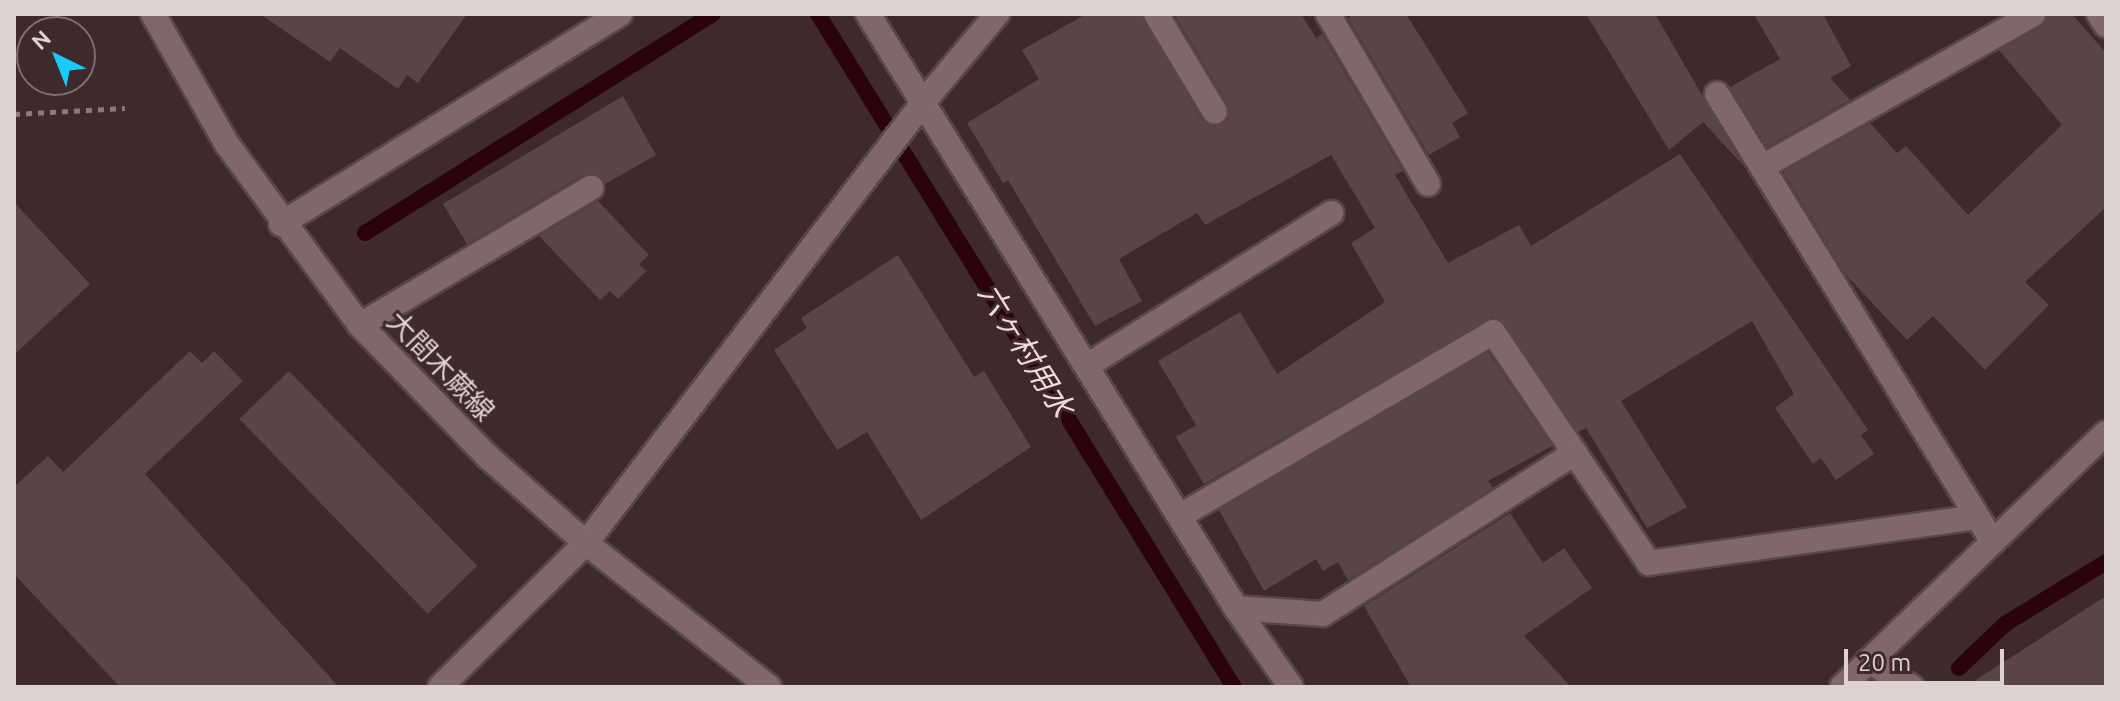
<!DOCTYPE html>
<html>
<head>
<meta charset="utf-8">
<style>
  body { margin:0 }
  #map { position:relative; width:2120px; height:701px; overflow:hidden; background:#3e2a2b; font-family:Ubuntu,"Noto Sans JP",sans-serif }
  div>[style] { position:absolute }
  .stream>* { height:16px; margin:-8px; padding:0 8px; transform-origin:8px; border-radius:8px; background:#2b030a }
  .building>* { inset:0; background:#5a4546; transform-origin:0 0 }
  .path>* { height:5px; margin-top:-2.5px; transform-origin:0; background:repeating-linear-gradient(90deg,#8b7a7a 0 6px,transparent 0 12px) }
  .roads { filter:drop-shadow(2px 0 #584749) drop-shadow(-2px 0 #584749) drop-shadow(0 2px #584749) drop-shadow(0 -2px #584749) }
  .lane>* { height:24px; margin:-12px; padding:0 12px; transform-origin:12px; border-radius:12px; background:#80686a }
  .street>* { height:24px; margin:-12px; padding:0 12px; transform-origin:12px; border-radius:12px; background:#80686a }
  .secondary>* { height:24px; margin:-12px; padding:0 12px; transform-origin:12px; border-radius:12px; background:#80686a }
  span { translate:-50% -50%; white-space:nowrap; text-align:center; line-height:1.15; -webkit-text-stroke:6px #3e2a2b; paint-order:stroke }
  .street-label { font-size:28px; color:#ded1d1 }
  .water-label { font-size:30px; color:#f3d9da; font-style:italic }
  .frame { position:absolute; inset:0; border:16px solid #ded1d1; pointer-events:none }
  .north { position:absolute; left:16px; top:16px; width:80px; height:80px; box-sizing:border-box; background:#3e2a2b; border:2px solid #7e6d6d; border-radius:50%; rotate:317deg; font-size:22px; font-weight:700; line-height:32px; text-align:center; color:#ded1d1 }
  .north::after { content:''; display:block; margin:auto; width:28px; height:36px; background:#19cafc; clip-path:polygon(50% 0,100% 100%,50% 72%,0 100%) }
  .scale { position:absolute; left:1844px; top:649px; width:160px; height:36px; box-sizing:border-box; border:4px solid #ded1d1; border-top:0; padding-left:10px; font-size:24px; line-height:28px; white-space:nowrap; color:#ded1d1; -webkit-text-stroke:6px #3e2a2b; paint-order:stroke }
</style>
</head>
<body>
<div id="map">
  <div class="stream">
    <div style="left:818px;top:14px;width:791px;rotate:58.28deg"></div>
    <div style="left:365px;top:233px;width:411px;rotate:-32.2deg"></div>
    <div style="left:1959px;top:668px;width:64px;rotate:-43.7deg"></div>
    <div style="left:2005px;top:624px;width:119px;rotate:-31.5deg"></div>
  </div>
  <div class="building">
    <div style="clip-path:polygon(260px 14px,467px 14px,418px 83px,407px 75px,398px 89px,340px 48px,330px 62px)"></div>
    <div style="clip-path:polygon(1086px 14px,1141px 14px,1202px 120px,1214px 127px,1228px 120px,1228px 105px,1174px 14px,1301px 14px,1316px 38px,1322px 34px,1403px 171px,1395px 175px,1448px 263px,1519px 225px,1531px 246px,1680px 154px,1868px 430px,1861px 435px,1874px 454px,1836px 480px,1821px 458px,1813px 464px,1775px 408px,1794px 394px,1752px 321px,1621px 401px,1687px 507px,1647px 528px,1586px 428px,1578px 432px,1505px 324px,1492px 317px,1204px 484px,1176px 437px,1196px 425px,1158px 361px,1240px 312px,1277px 374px,1385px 302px,1351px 243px,1375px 228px,1331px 155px,1205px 225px,1197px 213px,1119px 259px,1142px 301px,1095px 326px,1008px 180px,1003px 183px,967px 123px,1039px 79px,1022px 50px)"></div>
    <div style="clip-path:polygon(1353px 14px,1406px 14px,1468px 113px,1452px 123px,1460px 137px,1429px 155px,1348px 18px)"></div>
    <div style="clip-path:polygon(1586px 14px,1655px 14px,1742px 164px,1703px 122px,1669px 150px)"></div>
    <div style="clip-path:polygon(1754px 14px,1823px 14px,1851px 66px,1830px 78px,1850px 100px,1767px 147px,1730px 87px,1780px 59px)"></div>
    <div style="clip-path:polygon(2048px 14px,2072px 14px,2106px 53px,2106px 207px,2025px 282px,2049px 305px,1985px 370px,1933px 316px,1907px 340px,1846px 275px,1783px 172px,1870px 123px,1897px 153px,1906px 146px,1968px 215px,2062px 125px,1999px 50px,2041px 27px)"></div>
    <div style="clip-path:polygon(623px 96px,656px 155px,605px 184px,598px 175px,583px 175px,467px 244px,443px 204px)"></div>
    <div style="clip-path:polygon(598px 201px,649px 255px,639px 264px,646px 271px,618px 299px,610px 291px,600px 300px,539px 236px)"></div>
    <div style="clip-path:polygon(14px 202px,90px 284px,14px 355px)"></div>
    <div style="clip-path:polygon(898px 255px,974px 377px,984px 371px,1031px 447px,921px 520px,867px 432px,837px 450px,774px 350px,807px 328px,801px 318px)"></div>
    <div style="clip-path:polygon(190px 351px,202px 363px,214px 351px,243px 381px,145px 474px,339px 687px,120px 687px,14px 574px,14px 487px,48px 456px,63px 472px)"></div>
    <div style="clip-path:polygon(1488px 352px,1552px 446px,1488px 481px,1493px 488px,1348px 580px,1338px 562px,1323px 571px,1316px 559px,1264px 591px,1219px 510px)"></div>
    <div style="left:289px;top:371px;width:271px;height:69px;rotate:46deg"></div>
    <div style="clip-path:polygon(1510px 513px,1543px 563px,1564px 548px,1592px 588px,1524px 636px,1571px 687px,1411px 687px,1364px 606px)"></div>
    <div style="clip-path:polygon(2106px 596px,2106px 687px,1965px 687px)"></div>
  </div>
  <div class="path">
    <div style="left:14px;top:114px;width:111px;rotate:-3.1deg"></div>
  </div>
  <div class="roads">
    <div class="lane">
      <div style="left:1156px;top:14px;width:114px;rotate:59deg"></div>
      <div style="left:1328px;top:14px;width:197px;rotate:59.5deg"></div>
      <div style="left:2099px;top:14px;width:13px;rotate:58deg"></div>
      <div style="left:1762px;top:167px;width:311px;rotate:-29.4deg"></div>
      <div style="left:360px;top:325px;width:269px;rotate:-30.7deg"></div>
      <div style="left:1088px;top:365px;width:287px;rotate:-32deg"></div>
      <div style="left:1180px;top:516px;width:363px;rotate:-30.4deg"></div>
      <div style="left:1493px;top:332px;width:279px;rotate:56deg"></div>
      <div style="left:1649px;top:563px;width:331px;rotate:-8deg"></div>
      <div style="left:1236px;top:608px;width:87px;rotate:3.9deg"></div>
      <div style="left:1323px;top:614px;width:299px;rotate:-32.6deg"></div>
    </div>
    <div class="street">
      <div style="left:868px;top:14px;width:699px;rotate:58.22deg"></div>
      <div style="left:1236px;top:608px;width:96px;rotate:55.2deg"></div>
      <div style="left:1717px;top:94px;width:526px;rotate:58.36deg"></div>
      <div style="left:281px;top:224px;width:399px;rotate:-31.8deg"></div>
      <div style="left:1868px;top:661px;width:51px;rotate:30.6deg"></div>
      <div style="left:440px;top:687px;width:205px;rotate:-44.6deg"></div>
      <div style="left:586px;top:543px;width:559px;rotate:-52.56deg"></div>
      <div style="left:926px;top:99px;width:111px;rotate:-50.1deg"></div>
      <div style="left:1842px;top:687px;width:366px;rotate:-43.9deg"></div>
    </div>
    <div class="secondary">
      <div style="left:153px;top:14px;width:150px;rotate:60.4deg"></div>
      <div style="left:227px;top:144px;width:225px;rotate:53.7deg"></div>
      <div style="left:360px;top:325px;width:184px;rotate:45.9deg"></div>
      <div style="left:488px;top:457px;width:130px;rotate:41.3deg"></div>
      <div style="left:586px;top:543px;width:233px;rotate:38.2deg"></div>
    </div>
  </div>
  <div class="street-label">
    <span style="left:441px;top:366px;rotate:46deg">大間木蕨線</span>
  </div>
  <div class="water-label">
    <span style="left:1026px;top:350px;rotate:58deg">六ヶ村用水</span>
  </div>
  <div class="frame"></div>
  <div class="north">N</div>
  <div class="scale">20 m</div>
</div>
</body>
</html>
